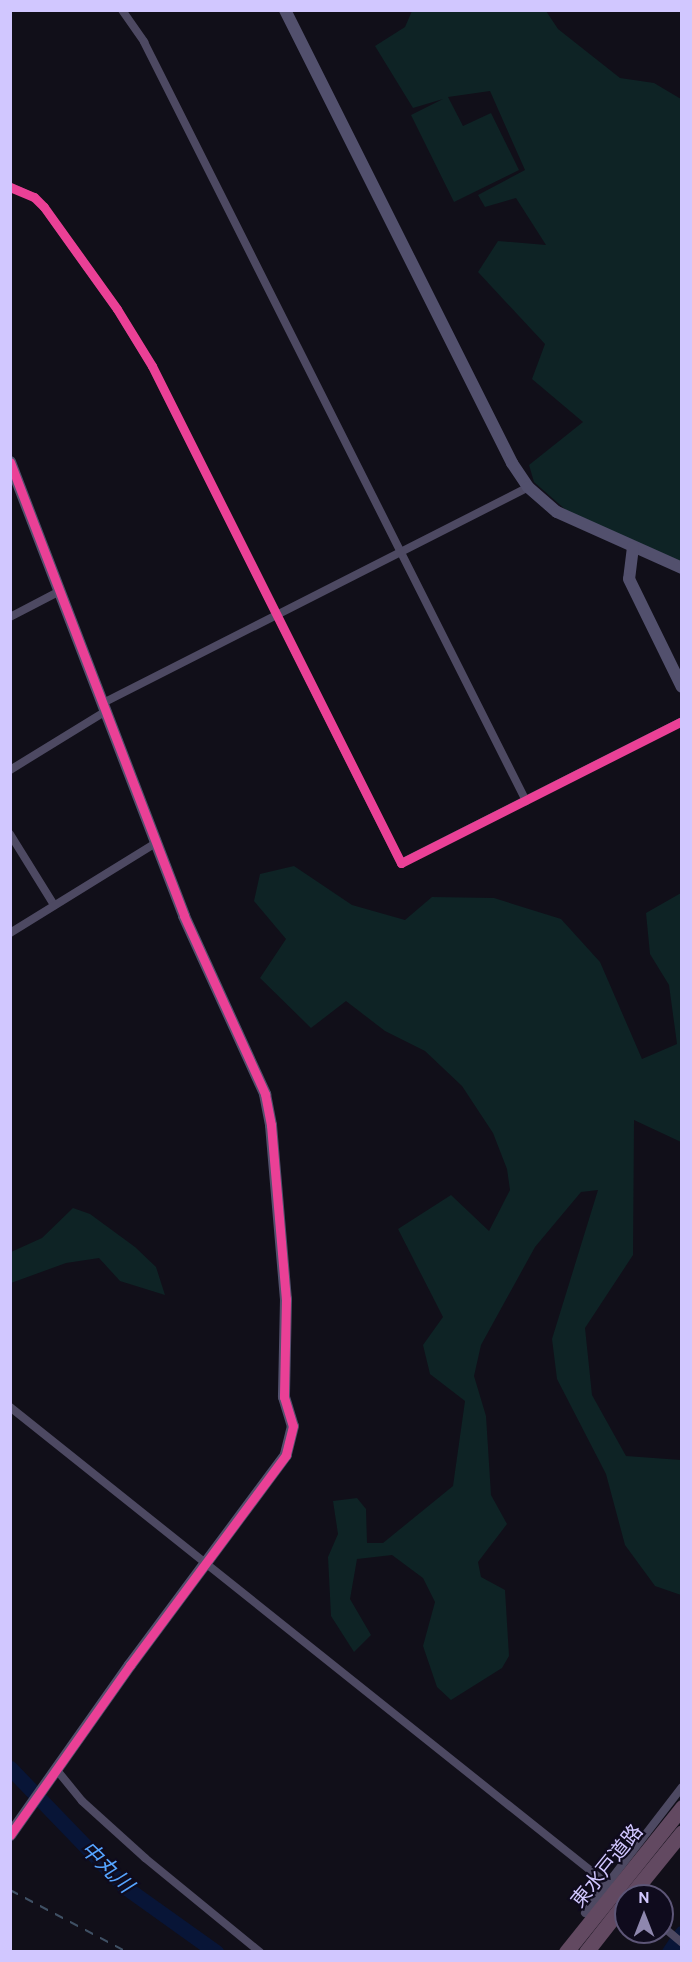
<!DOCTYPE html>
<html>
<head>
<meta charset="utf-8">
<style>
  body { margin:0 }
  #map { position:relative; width:692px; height:1962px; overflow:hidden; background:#110f19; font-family:Cabin,"Noto Sans JP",sans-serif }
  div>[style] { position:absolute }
  .green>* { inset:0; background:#0e2325 }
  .river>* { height:15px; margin:-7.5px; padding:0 7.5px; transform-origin:7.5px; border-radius:7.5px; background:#081537 }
  .street>* { height:8px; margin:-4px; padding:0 4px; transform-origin:4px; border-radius:4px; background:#4d4962 }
  .secondary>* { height:12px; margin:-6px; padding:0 6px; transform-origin:6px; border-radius:6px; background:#52506d }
  .highway>* { height:15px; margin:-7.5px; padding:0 7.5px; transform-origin:7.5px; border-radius:7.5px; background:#624961 }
  .rail>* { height:2px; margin-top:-1px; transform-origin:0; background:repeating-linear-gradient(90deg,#3f5064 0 9px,transparent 0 17px) }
  .highway-bridge>* { height:15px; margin:-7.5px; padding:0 7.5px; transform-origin:7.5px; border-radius:7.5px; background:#624961 }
  .cycleway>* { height:9px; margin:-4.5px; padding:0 4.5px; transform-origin:4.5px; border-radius:4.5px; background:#ea4096 }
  span { translate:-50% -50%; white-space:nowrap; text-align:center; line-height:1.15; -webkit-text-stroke:4.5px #0f0b1d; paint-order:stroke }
  .street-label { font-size:20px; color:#d1c7ff }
  .water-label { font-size:21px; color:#55a4ff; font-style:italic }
  .frame { position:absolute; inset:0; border:12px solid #d1c7ff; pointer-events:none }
  .north { position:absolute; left:614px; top:1884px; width:60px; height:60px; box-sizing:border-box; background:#0f0b1d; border:2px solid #5d5677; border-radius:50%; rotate:0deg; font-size:16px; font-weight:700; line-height:24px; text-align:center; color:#d1c7ff }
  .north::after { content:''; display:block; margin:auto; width:21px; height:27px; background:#8e87ae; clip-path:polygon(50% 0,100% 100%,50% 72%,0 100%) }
</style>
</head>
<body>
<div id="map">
  <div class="green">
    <div style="clip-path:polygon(412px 11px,546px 11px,558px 29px,620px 78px,654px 83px,681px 99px,681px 562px,567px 511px,534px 482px,529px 465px,583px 422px,532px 379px,545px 344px,478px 272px,498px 241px,546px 245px,516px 198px,485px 207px,478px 195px,525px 170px,490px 91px,448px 97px,463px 126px,491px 113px,519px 170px,454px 202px,411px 115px,443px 99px,413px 108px,375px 46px,405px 27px)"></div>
    <div style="clip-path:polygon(294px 866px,352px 905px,405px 920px,432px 897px,494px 898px,561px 919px,600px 962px,642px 1059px,677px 1044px,669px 985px,650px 954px,646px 913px,681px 893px,681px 1142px,634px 1120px,633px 1255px,585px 1328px,592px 1395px,626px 1456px,681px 1460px,681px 1595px,655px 1586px,625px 1545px,606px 1474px,557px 1379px,552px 1339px,598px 1190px,581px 1192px,535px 1247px,481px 1345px,474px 1376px,486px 1416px,491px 1495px,507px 1524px,478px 1562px,481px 1577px,505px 1590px,509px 1656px,502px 1668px,451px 1700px,437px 1687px,423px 1646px,435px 1602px,423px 1578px,392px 1555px,357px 1559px,350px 1599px,371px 1635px,354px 1652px,331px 1616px,328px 1557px,338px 1534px,333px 1501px,357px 1498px,366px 1509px,367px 1543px,383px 1543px,453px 1486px,465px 1401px,430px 1374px,423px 1345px,443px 1317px,398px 1229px,451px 1195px,489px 1231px,510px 1190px,507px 1169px,493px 1133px,462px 1086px,425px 1051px,385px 1031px,346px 1001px,311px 1028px,260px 978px,286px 939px,254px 901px,260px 874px)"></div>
    <div style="clip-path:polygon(73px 1208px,90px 1214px,135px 1247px,156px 1267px,165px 1295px,120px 1281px,99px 1258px,66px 1263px,11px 1283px,11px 1252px,42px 1238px)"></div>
  </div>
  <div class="river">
    <div style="left:10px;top:1768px;width:165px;rotate:46deg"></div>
    <div style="left:125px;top:1887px;width:112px;rotate:35.5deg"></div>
    <div style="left:669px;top:1952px;width:23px;rotate:-56deg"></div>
  </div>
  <div class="street">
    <div style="left:122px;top:10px;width:39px;rotate:55deg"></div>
    <div style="left:144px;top:42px;width:850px;rotate:63.28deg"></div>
    <div style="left:10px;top:187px;width:26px;rotate:23deg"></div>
    <div style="left:34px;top:197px;width:14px;rotate:45deg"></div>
    <div style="left:44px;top:207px;width:125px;rotate:54.4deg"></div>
    <div style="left:117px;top:309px;width:67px;rotate:58.4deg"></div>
    <div style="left:152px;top:366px;width:556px;rotate:63.39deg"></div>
    <div style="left:401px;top:863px;width:315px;rotate:-26.8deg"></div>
    <div style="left:10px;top:617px;width:56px;rotate:-27.5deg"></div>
    <div style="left:103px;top:703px;width:477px;rotate:-26.9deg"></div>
    <div style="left:10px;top:770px;width:113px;rotate:-31.6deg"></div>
    <div style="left:10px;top:834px;width:84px;rotate:58.2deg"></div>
    <div style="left:10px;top:933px;width:172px;rotate:-31.7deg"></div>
    <div style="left:10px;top:1407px;width:788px;rotate:38.61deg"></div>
    <div style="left:56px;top:1769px;width:41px;rotate:50.9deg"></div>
    <div style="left:82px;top:1801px;width:85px;rotate:42.1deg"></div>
    <div style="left:145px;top:1858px;width:149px;rotate:39.3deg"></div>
    <div style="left:585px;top:1913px;width:159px;rotate:-52.4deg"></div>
    <div style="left:662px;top:1926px;width:26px;rotate:40deg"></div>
  </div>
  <div class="secondary">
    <div style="left:285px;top:10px;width:507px;rotate:63.38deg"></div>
    <div style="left:512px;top:463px;width:29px;rotate:56deg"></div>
    <div style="left:528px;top:487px;width:38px;rotate:41deg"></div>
    <div style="left:557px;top:512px;width:137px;rotate:24.1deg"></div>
    <div style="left:10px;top:462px;width:486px;rotate:69deg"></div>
    <div style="left:184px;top:916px;width:196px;rotate:65.5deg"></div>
    <div style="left:265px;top:1094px;width:32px;rotate:79deg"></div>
    <div style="left:271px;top:1125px;width:175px;rotate:85.1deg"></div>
    <div style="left:286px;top:1299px;width:98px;rotate:91.2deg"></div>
    <div style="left:284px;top:1397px;width:30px;rotate:73deg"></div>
    <div style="left:293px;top:1426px;width:30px;rotate:104deg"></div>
    <div style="left:286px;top:1455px;width:262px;rotate:126.6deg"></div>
    <div style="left:130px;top:1665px;width:208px;rotate:125.2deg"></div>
    <div style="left:633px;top:547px;width:32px;rotate:97deg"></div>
    <div style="left:629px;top:579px;width:120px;rotate:63.9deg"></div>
  </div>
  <div class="highway">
    <div style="left:630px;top:1896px;width:82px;rotate:-50.9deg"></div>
    <div style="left:586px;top:1952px;width:65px;rotate:-51.9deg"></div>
  </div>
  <div class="rail">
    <div style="left:10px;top:1890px;width:132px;rotate:27.9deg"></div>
  </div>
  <div class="highway-bridge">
    <div style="left:566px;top:1952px;width:186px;rotate:-51.3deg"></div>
  </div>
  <div class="cycleway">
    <div style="left:10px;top:187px;width:26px;rotate:23deg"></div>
    <div style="left:34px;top:197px;width:14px;rotate:45deg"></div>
    <div style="left:44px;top:207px;width:125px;rotate:54.4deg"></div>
    <div style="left:117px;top:309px;width:67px;rotate:58.4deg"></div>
    <div style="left:152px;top:366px;width:556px;rotate:63.39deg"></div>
    <div style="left:401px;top:863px;width:315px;rotate:-26.8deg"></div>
    <div style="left:10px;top:462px;width:486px;rotate:69deg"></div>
    <div style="left:184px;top:916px;width:196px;rotate:65.5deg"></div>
    <div style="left:265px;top:1094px;width:32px;rotate:79deg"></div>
    <div style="left:271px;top:1125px;width:175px;rotate:85.1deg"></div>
    <div style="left:286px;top:1299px;width:98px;rotate:91.2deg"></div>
    <div style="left:284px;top:1397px;width:30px;rotate:73deg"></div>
    <div style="left:293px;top:1426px;width:30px;rotate:104deg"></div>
    <div style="left:286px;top:1455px;width:262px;rotate:126.6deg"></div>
    <div style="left:130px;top:1665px;width:208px;rotate:125.2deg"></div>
  </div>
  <div class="street-label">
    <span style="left:607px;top:1866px;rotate:-51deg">東水戸道路</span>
  </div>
  <div class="water-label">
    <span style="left:107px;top:1867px;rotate:44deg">中丸川</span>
  </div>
  <div class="frame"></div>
  <div class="north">N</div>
</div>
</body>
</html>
